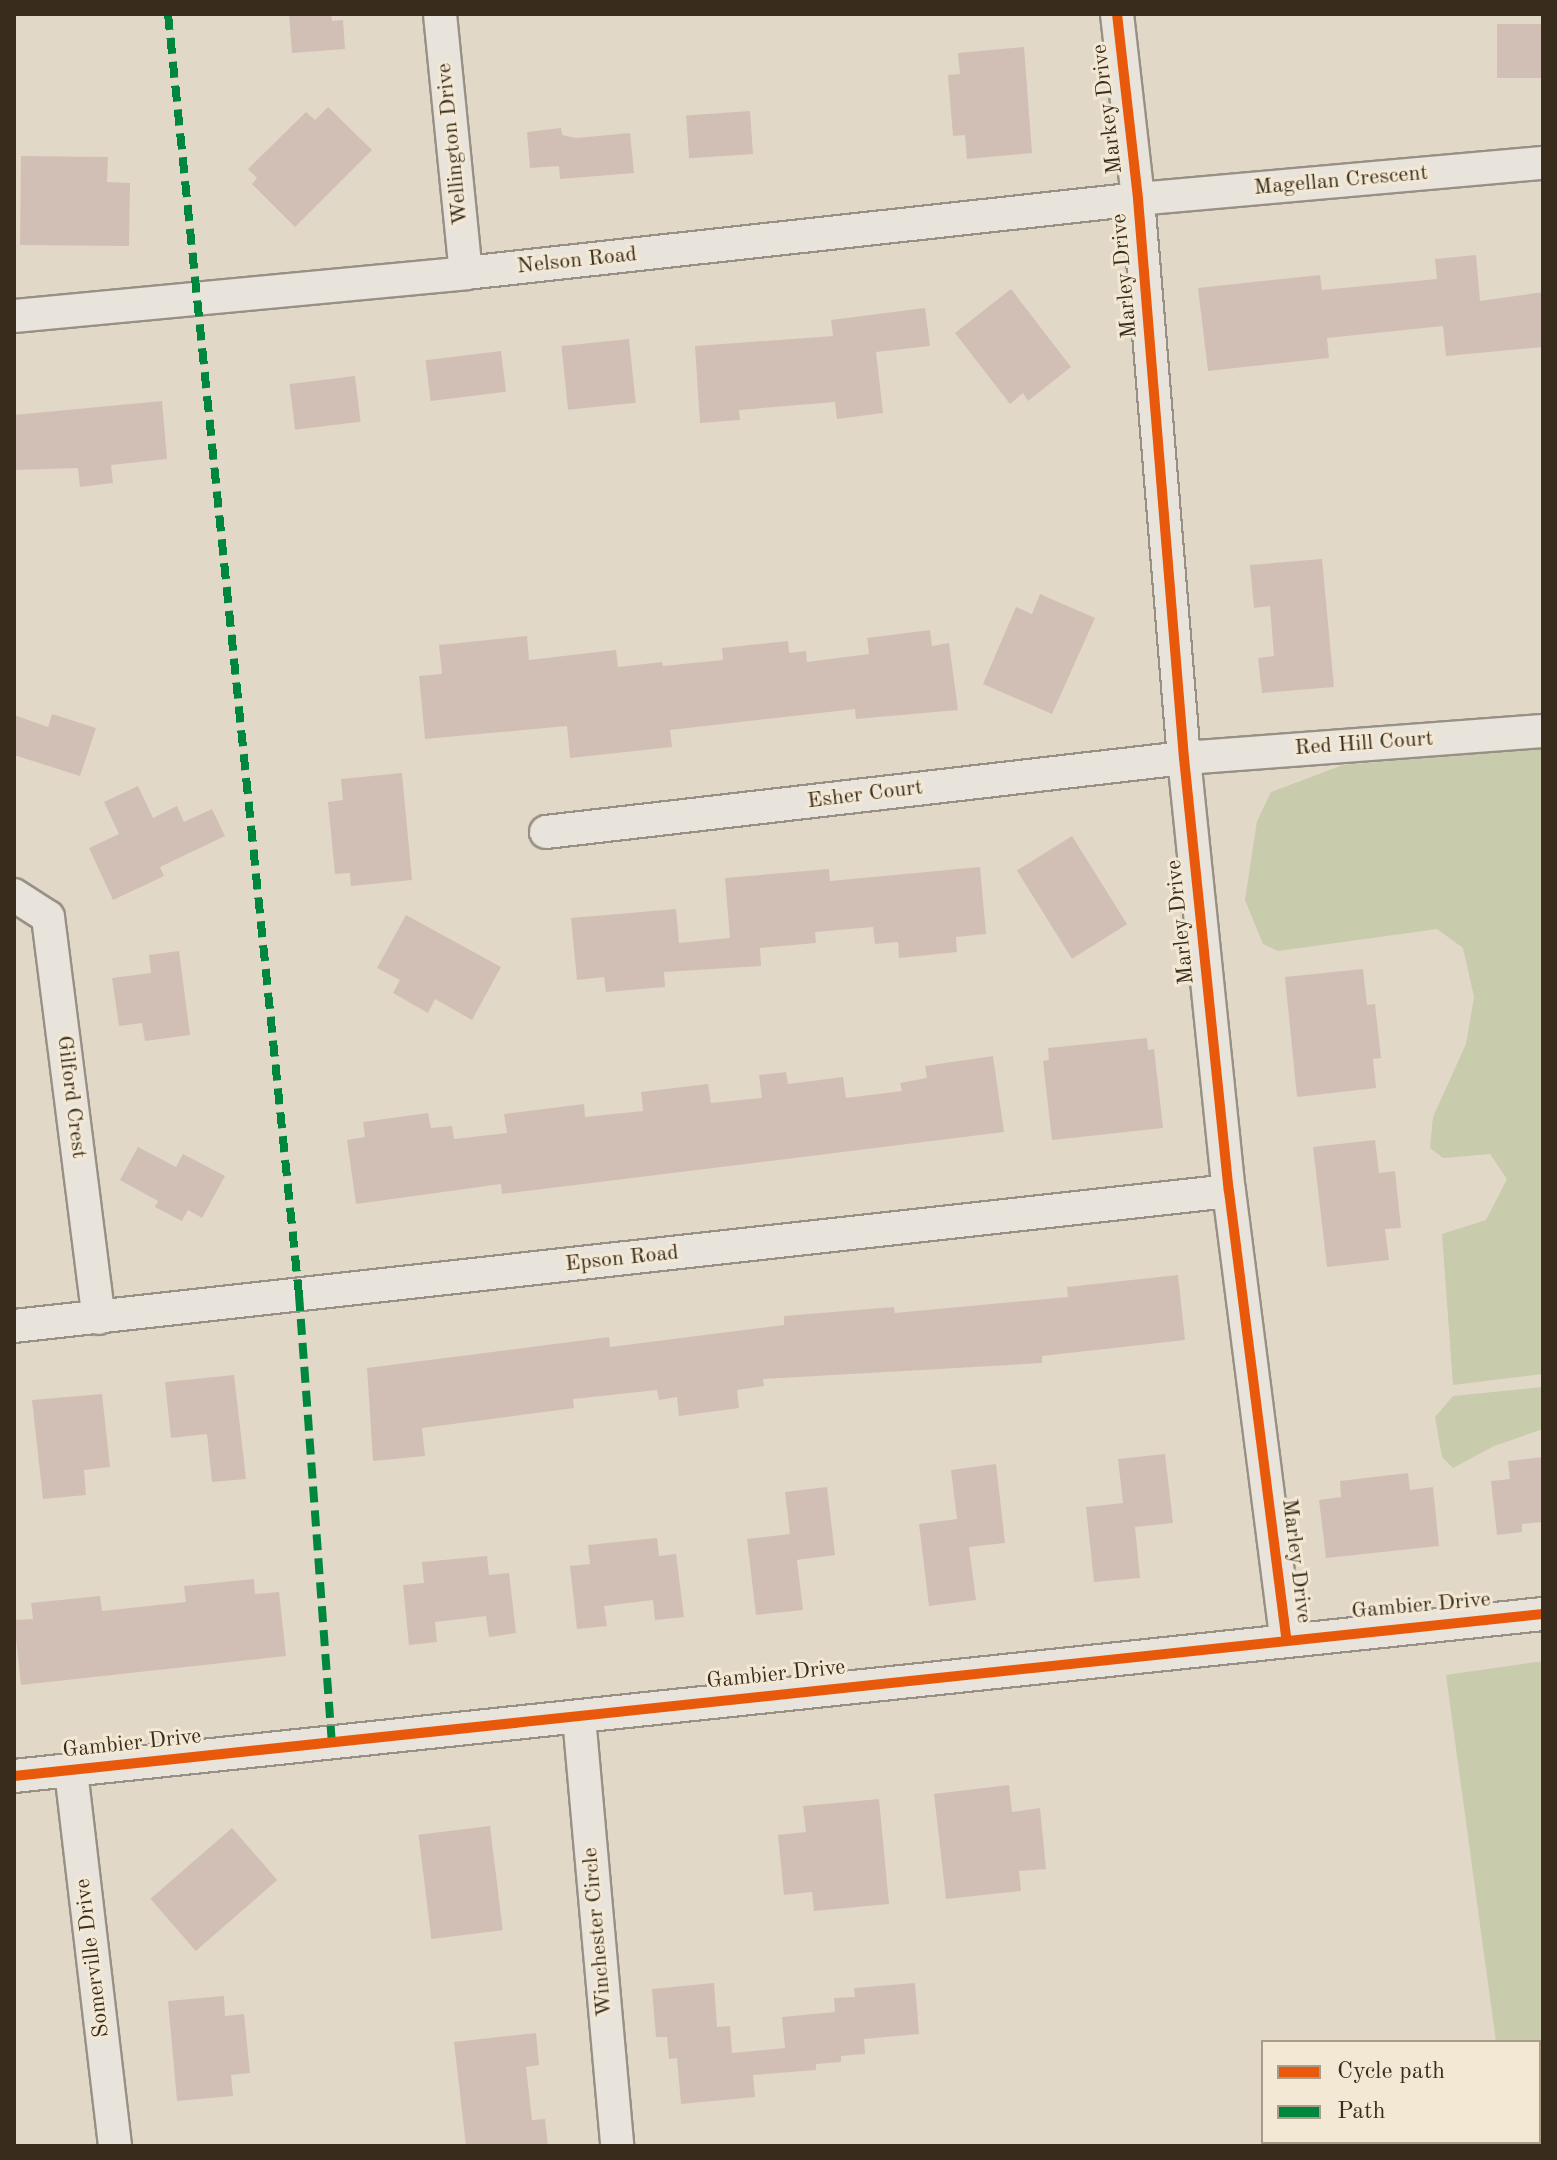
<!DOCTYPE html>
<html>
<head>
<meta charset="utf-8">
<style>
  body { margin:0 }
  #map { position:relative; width:1557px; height:2160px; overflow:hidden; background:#e2d8c8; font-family:"Old Standard TT",serif }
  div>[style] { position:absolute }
  .green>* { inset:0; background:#c8cbac }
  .building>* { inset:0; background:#d1bfb5; transform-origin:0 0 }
  .roads { filter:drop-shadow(2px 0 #989085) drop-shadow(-2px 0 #989085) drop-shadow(0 2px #989085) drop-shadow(0 -2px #989085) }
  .minor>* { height:32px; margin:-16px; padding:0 16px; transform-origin:16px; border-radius:16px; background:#e8e3db }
  .quiet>* { height:8px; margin-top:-4px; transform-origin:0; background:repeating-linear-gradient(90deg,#00873e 0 16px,transparent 0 24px) }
  .cycleway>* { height:10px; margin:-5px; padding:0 5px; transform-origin:5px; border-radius:5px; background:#e8590c }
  span { translate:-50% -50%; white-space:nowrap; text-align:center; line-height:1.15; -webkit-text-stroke:6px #f3e8d4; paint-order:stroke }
  .street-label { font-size:22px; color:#392c1c }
  .frame { position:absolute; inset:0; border:16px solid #392c1c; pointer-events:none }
  .legend { position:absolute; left:1261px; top:2040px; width:280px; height:104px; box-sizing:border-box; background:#f3e8d4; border:2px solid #a99d8a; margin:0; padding:10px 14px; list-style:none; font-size:24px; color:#392c1c }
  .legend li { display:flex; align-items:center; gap:16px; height:40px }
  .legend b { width:40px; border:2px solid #a99d8a }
</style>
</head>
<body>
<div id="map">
  <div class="green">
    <div style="clip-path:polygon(1543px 748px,1543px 1374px,1453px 1385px,1442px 1234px,1486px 1220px,1507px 1179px,1490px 1154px,1443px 1158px,1430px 1148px,1433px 1117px,1466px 1044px,1474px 997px,1463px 948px,1437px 929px,1278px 951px,1263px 944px,1245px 900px,1257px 821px,1271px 792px,1343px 765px)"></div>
    <div style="clip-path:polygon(1543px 1387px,1543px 1429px,1494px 1446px,1453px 1468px,1442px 1457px,1435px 1417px,1453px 1396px)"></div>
    <div style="clip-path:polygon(1543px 1661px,1543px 2146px,1510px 2146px,1509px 2142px,1539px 2142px,1539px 2042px,1496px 2042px,1446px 1675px)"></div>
  </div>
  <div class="building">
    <div style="clip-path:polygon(289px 14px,331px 14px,332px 21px,343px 20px,345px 49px,292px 53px)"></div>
    <div style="left:1543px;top:24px;width:54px;height:46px;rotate:90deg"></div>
    <div style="clip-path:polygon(1024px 47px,1032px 153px,967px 159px,965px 135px,953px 136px,948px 75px,960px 74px,958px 53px)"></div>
    <div style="clip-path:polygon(328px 107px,372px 150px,295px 227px,252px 184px,257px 178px,248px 169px,306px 112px,315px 120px)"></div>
    <div style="left:750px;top:111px;width:43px;height:64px;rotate:86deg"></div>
    <div style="clip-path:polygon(561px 128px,562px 135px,576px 138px,630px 133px,634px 173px,560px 179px,559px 166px,530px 168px,527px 132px)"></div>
    <div style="clip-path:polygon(21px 156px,108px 157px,107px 182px,130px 183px,129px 246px,20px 245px)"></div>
    <div style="clip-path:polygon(1476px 255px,1480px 301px,1543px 292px,1543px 347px,1446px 356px,1443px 326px,1327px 338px,1329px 358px,1208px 371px,1198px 288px,1320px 275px,1322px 290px,1437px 279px,1435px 259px)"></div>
    <div style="clip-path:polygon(1011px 289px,1071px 367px,1028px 401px,1023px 393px,1010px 404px,955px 333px)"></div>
    <div style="clip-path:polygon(925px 308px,930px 346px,876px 352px,883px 413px,837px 419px,835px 402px,739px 410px,740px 420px,700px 423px,695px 346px,833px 336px,831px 320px)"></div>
    <div style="left:629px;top:339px;width:64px;height:68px;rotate:84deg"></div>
    <div style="left:501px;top:351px;width:41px;height:76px;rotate:83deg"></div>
    <div style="left:355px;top:376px;width:46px;height:66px;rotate:83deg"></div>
    <div style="clip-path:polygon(162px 401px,167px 459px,111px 465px,113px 483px,80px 487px,78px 468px,14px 470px,14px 415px)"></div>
    <div style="clip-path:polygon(1322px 559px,1334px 687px,1262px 693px,1258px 658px,1274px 656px,1270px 606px,1254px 608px,1250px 565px)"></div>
    <div style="clip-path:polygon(1040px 594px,1095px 618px,1052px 714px,983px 684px,1016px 607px,1032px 614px)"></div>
    <div style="clip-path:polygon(930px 630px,932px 646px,949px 643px,958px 710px,856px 719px,855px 709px,670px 730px,672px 747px,570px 758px,567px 726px,425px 739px,419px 676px,442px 674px,439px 645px,527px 636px,529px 660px,616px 650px,618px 667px,662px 662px,663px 666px,723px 660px,722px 648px,788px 641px,789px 653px,806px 651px,807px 662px,869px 654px,867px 638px)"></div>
    <div style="clip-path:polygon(52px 714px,96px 728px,80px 776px,14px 755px,14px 715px,48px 727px)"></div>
    <div style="clip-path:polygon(402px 773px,412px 880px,351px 886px,350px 873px,335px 874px,328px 802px,343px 800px,341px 779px)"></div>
    <div style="clip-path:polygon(138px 786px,153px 818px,177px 806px,184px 822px,212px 809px,225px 836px,160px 867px,164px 876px,113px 900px,89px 848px,119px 834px,104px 802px)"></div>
    <div style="left:1072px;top:836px;width:104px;height:65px;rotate:58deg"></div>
    <div style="clip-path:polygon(980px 867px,986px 934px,956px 937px,957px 952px,899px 958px,898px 942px,875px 944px,873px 927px,815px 932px,816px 943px,760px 948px,761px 966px,664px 972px,665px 987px,606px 992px,604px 977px,577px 980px,571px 918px,676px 909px,679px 943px,730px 938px,725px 878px,829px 869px,830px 881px)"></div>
    <div style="clip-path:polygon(406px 915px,501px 967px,472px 1020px,435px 999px,428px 1013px,393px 993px,400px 980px,377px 968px)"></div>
    <div style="clip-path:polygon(179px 951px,190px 1035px,145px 1041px,142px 1023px,119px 1026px,112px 978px,151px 973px,149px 955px)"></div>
    <div style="clip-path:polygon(1363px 969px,1367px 1005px,1375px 1004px,1381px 1058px,1373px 1059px,1376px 1088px,1297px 1097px,1285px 977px)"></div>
    <div style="clip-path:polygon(1147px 1038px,1148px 1050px,1154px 1049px,1163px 1128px,1052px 1140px,1043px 1061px,1049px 1060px,1048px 1048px)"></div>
    <div style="clip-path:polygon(993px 1056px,1004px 1132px,502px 1194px,501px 1184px,356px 1204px,347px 1140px,365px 1137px,363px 1122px,428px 1113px,431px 1128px,452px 1126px,454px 1139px,507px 1133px,504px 1114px,584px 1104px,585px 1117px,643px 1111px,641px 1092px,708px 1084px,711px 1103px,762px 1098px,759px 1075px,786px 1072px,788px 1084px,843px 1077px,846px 1098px,902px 1091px,900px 1083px,927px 1078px,925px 1066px)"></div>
    <div style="clip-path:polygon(1375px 1140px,1379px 1173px,1395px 1171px,1401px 1228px,1385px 1229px,1389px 1260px,1327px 1267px,1313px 1147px)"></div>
    <div style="clip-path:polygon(138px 1147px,176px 1167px,183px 1154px,225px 1176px,202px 1218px,188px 1210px,182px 1221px,155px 1207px,158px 1201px,120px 1180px)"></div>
    <div style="clip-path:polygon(1178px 1275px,1185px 1340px,1042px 1356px,1042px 1363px,763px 1379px,764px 1386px,737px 1390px,739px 1408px,679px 1416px,677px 1397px,659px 1400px,657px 1390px,573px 1399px,574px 1408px,422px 1428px,425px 1456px,373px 1461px,367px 1368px,609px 1337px,610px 1347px,784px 1325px,784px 1316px,894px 1307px,895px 1313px,1068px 1297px,1067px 1287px)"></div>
    <div style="clip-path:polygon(234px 1375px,246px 1479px,212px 1482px,207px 1434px,171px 1438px,165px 1382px)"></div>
    <div style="clip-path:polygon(102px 1394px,110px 1467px,84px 1470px,86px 1495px,43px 1499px,32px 1400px)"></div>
    <div style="clip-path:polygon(1165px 1454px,1173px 1523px,1135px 1527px,1140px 1578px,1094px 1582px,1086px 1507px,1123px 1503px,1118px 1459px)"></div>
    <div style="clip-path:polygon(1543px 1457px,1543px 1522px,1522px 1524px,1522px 1532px,1497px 1535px,1491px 1481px,1510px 1479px,1508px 1461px)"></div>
    <div style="clip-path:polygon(996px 1464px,1005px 1543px,969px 1547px,976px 1600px,929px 1606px,919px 1524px,957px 1519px,951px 1470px)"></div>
    <div style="clip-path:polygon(1408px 1473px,1410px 1490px,1433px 1487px,1439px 1546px,1326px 1558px,1319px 1500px,1341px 1497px,1340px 1481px)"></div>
    <div style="clip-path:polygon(827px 1487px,835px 1555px,797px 1560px,803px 1610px,756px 1615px,747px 1539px,790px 1534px,785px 1492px)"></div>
    <div style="clip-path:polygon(657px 1538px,659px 1556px,676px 1554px,684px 1617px,655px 1620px,653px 1600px,604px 1606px,607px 1626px,577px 1629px,570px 1566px,590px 1564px,588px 1545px)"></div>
    <div style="clip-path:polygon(487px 1556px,489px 1575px,509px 1573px,516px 1633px,489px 1637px,486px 1616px,435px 1622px,437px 1642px,409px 1645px,403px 1585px,424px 1583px,422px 1562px)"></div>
    <div style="clip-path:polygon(254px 1579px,255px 1594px,279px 1592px,286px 1656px,21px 1685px,14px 1620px,33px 1619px,31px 1603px,100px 1596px,102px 1611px,186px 1602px,184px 1586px)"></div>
    <div style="clip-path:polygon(1009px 1785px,1012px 1812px,1040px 1808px,1046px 1869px,1019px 1871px,1021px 1891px,946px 1899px,934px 1794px)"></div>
    <div style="clip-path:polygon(879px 1799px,889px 1904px,814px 1911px,812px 1892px,784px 1895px,778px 1835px,806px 1832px,803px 1806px)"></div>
    <div style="left:490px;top:1826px;width:105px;height:72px;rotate:83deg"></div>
    <div style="left:232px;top:1828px;width:69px;height:108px;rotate:49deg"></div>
    <div style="clip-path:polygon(714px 1983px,717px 2027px,730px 2026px,732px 2053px,785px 2048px,782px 2017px,835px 2012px,834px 1998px,855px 1997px,854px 1988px,915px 1983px,919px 2034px,864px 2039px,865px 2054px,841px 2056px,841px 2062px,816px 2064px,816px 2070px,753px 2075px,755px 2097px,681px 2104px,677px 2058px,669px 2059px,667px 2037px,656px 2037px,652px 1989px)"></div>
    <div style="clip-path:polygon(224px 1996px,225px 2016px,244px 2014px,250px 2073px,231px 2075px,233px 2096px,177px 2101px,168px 2001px)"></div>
    <div style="clip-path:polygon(536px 2033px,539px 2065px,526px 2067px,532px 2120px,545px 2119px,548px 2146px,466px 2146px,454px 2042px)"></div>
  </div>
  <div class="roads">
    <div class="minor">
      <div style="left:440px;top:14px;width:260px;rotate:84.3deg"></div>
      <div style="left:1117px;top:14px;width:186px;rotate:83.5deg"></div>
      <div style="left:1138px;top:199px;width:561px;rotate:85.3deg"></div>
      <div style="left:1184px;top:758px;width:435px;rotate:84.1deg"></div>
      <div style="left:1229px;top:1191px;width:452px;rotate:82.7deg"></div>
      <div style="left:14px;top:316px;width:454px;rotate:-5.4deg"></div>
      <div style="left:466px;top:273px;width:676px;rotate:-6.28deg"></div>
      <div style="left:1138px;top:199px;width:407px;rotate:-5.1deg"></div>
      <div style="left:546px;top:832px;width:642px;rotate:-6.62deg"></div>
      <div style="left:1184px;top:758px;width:360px;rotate:-4.3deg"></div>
      <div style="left:14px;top:895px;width:40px;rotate:32.9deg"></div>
      <div style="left:48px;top:917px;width:404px;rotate:82.8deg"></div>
      <div style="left:14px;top:1326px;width:1222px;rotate:-6.34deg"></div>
      <div style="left:579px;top:1717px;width:431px;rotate:84.9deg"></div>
      <div style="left:71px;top:1771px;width:378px;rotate:83.3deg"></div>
      <div style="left:14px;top:1776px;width:1538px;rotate:-6.05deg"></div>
    </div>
  </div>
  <div class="quiet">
    <div style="left:168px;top:14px;width:1288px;rotate:84.16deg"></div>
    <div style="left:299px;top:1295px;width:449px;rotate:85.8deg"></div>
  </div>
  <div class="cycleway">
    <div style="left:1117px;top:14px;width:186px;rotate:83.5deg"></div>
    <div style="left:1138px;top:199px;width:561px;rotate:85.3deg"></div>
    <div style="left:1184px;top:758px;width:435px;rotate:84.1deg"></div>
    <div style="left:1229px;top:1191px;width:452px;rotate:82.7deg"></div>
    <div style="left:14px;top:1776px;width:1538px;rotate:-6.05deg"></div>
  </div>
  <div class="street-label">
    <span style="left:1108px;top:109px;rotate:-97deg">Markey Drive</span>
    <span style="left:453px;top:144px;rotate:-96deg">Wellington Drive</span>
    <span style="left:1341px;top:181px;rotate:-5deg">Magellan Crescent</span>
    <span style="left:577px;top:261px;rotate:-6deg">Nelson Road</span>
    <span style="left:1125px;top:276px;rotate:-95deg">Marley Drive</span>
    <span style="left:1364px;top:744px;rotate:-4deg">Red Hill Court</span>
    <span style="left:865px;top:795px;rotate:-7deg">Esher Court</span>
    <span style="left:1181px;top:922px;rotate:-96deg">Marley Drive</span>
    <span style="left:71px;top:1097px;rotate:83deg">Gilford Crest</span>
    <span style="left:622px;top:1259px;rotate:-6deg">Epson Road</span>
    <span style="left:1296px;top:1561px;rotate:83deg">Marley Drive</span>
    <span style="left:1421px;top:1606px;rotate:-5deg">Gambier Drive</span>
    <span style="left:776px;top:1675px;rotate:-6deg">Gambier Drive</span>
    <span style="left:132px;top:1744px;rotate:-6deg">Gambier Drive</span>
    <span style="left:598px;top:1932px;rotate:-95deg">Winchester Circle</span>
    <span style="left:93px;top:1958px;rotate:-97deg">Somerville Drive</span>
  </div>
  <div class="frame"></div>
  <ul class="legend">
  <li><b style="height:10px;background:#e8590c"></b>Cycle path</li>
  <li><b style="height:10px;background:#00873e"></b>Path</li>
  </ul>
</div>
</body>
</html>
